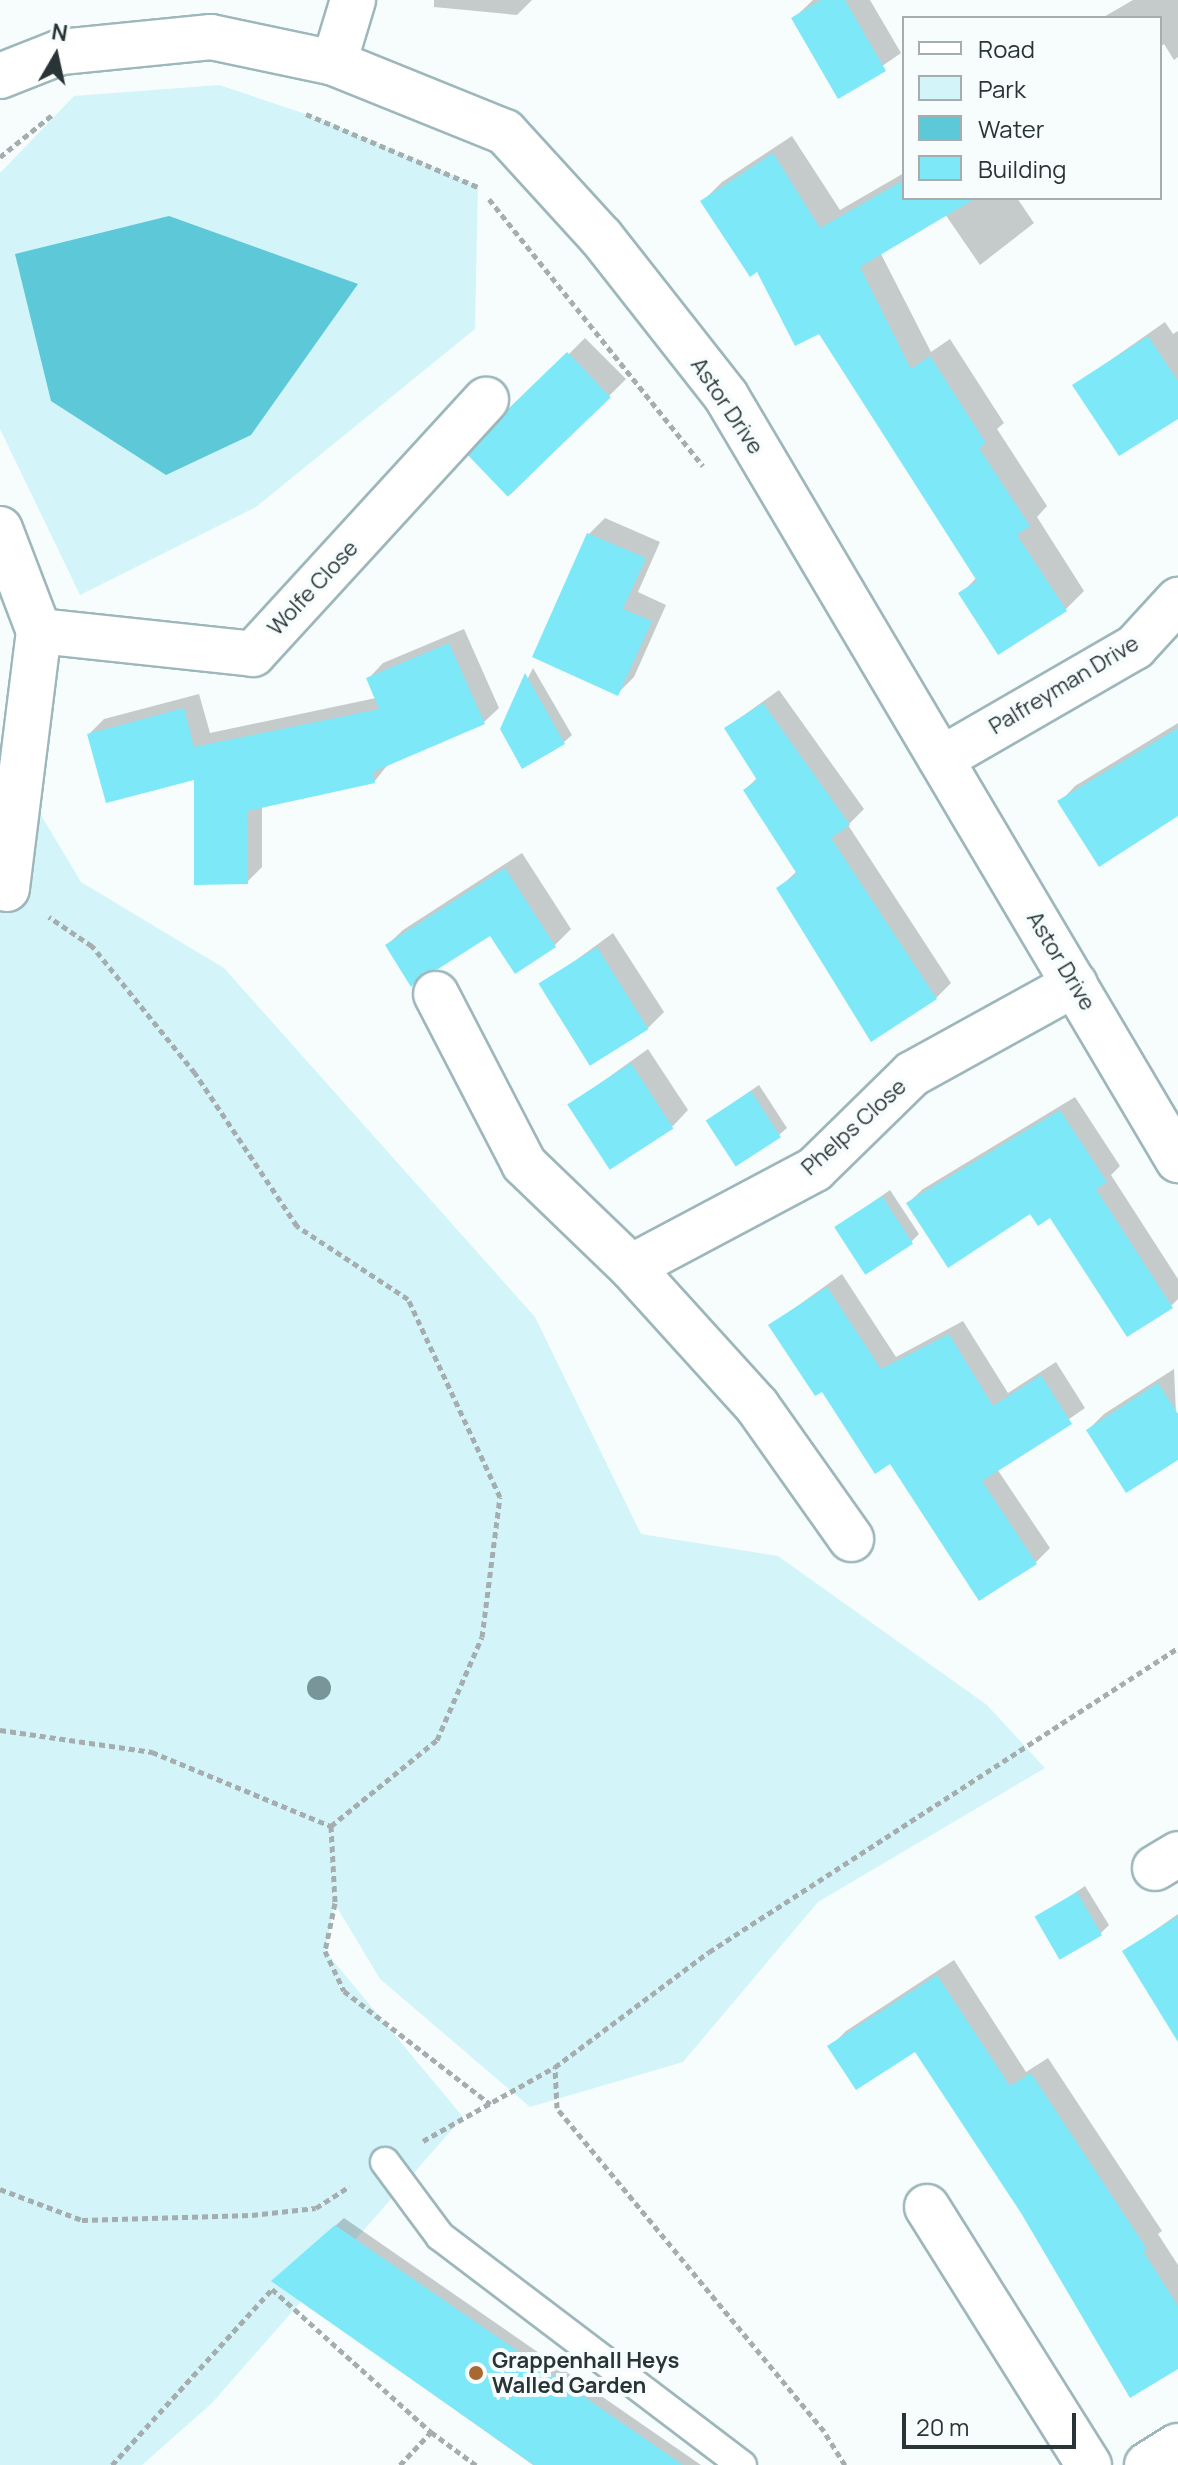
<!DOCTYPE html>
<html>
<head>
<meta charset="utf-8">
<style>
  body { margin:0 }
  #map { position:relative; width:1178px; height:2465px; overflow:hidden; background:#f7fdfd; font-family:Manrope,sans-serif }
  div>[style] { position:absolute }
  .green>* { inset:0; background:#d3f5fa }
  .water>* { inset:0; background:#5cc8d8 }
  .shadow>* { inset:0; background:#0003; transform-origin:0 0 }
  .building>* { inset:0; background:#7de8f8; transform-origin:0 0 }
  .path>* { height:5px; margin-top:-2.5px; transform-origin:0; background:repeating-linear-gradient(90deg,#a5adae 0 6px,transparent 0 10px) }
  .roads { filter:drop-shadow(2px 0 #9db7bb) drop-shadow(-2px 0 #9db7bb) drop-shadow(0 2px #9db7bb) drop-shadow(0 -2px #9db7bb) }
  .lane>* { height:28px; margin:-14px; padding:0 14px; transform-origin:14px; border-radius:14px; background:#fff }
  .street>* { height:44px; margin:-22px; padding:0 22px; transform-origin:22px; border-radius:22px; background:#fff }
  .trees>* { width:24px; height:24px; margin:-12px; border-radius:50%; background:#78969a }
  .dots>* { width:22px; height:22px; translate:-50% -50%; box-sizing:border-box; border:4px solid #f7fdfd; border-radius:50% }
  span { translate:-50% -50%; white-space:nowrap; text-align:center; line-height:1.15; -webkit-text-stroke:8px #f7fdfd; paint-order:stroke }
  .street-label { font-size:22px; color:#293436 }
  .poi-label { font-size:22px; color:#293436; font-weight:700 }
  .left { translate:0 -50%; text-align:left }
  .legend { position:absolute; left:902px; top:16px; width:260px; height:184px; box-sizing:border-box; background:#f7fdfd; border:2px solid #a5adad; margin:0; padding:10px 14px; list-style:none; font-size:24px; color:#293436 }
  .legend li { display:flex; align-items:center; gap:16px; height:40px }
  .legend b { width:40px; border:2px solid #a5adad }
  .north { position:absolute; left:16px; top:16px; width:80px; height:80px; -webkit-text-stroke:6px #f7fdfd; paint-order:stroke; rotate:9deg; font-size:22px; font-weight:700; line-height:32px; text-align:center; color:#293436 }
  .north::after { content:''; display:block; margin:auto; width:28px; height:36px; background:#293436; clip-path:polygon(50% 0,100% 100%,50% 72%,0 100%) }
  .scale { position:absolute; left:902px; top:2413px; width:174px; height:36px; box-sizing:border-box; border:4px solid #293436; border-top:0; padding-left:10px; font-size:24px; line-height:28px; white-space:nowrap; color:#293436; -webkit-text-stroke:6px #f7fdfd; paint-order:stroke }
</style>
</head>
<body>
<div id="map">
  <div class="green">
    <div style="clip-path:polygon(219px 85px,318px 118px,478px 186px,475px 329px,256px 507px,80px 595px,0 429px,0 173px,74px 96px)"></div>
    <div style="clip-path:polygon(0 790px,26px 790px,81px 882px,224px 968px,535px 1317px,641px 1534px,778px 1556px,987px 1705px,1045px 1768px,818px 1902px,683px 2062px,530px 2107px,380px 1979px,335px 1904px,325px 1951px,463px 2117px,212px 2403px,142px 2465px,0 2465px)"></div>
  </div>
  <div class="water">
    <div style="clip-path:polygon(169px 216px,358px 284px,251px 435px,166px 475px,51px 401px,15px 254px)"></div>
  </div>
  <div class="shadow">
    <div style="clip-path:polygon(434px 0,532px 0,517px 15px,434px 7px)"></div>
    <div style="clip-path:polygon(813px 0,870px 0,901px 53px,839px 96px,794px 18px)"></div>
    <div style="clip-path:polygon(1133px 0,1178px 0,1178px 57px,1174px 60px,1164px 44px,1160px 47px,1160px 18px,1102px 18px)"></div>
    <div style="clip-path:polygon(792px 136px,840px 210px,904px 173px,904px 198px,1017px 198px,1034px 223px,980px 265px,945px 214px,880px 252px,931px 352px,950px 339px,1004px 423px,997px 429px,1047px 506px,1037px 517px,1084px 591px,1065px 610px,961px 594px,977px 577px,819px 332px,758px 269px,703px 201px,722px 182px)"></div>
    <div style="clip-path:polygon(1165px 322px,1173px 334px,1178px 331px,1178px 417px,1075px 385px)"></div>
    <div style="left:585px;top:338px;width:58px;height:163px;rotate:45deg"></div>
    <div style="clip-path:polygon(605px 518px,660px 542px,638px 592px,666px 605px,634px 677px,618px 693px,535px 656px,589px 534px)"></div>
    <div style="clip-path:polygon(464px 629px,499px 708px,483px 723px,389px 763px,374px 782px,262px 806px,262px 867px,247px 882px,196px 777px,89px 734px,104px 719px,199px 694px,210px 733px,376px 698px,368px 679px,383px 663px)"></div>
    <div style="clip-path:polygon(533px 668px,572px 735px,564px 742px,502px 729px)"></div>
    <div style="clip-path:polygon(779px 690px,864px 809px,848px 825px,951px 983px,936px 998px,779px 888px,797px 871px,745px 790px,758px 777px,726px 728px)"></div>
    <div style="clip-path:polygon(1178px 723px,1178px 814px,1060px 802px,1075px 786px)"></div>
    <div style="clip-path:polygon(522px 853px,571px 929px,555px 945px,515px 971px,491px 933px,387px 945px,403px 930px)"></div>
    <div style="clip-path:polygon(613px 933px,664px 1012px,648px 1028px,542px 985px)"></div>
    <div style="clip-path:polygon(648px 1049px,688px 1110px,673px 1126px,570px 1105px)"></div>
    <div style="clip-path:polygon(759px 1085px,787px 1128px,779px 1135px,708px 1120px)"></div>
    <div style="clip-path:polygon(1075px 1097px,1120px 1166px,1111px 1175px,1178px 1279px,1178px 1299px,1171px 1306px,1051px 1216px,908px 1203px,923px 1189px)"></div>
    <div style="clip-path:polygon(890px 1190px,919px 1234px,911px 1242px,837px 1228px)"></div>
    <div style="clip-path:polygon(842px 1274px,896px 1357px,963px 1321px,1008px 1393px,1056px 1362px,1085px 1408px,997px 1469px,1050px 1548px,1036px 1562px,891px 1462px,771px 1325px)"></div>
    <div style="clip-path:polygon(1174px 1369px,1178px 1458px,1088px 1430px,1104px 1414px)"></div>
    <div style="clip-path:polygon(1085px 1886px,1109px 1925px,1101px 1933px,1038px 1918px)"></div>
    <div style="clip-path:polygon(1178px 1914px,1178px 2016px,1124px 1952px)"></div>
    <div style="clip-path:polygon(954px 1960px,1026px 2072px,1048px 2058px,1162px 2231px,1158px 2234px,1178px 2265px,1178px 2366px,1023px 2212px,916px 2049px,830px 2047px,846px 2031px)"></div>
    <div style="clip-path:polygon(344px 2218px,701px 2465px,533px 2465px,274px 2281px)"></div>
  </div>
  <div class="building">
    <div style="clip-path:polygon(821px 0,845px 0,886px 71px,838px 99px,791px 18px)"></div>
    <div style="clip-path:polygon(773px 153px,820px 228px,904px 180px,904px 198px,976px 198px,860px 267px,911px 369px,930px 356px,986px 443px,979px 448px,1030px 526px,1017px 535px,1067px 611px,998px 655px,958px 593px,977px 581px,819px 334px,795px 346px,757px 272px,750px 277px,700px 201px)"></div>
    <div style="clip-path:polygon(1148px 336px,1178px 381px,1178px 419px,1119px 456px,1072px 385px)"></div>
    <div style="left:567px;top:352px;width:63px;height:143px;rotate:46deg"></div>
    <div style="clip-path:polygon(587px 533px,646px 558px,623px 609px,652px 621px,618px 696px,532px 657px)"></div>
    <div style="clip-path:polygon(449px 643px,485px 724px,373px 772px,375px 783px,247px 811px,248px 884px,194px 885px,194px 780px,106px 803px,87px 734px,184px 708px,194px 747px,379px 709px,366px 678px)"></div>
    <div style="clip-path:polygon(525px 673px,565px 744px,522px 769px,500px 729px)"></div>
    <div style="clip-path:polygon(763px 703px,850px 825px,831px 838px,937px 999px,871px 1042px,776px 888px,797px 874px,743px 790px,757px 780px,724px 728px)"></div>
    <div style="clip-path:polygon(1178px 728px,1178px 816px,1099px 867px,1057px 801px)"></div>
    <div style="clip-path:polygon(505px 868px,556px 947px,515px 974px,490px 936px,438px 969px,424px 972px,411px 987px,385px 945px)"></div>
    <div style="left:597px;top:947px;width:97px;height:69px;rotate:58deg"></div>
    <div style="left:631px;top:1063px;width:78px;height:76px;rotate:57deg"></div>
    <div style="left:751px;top:1091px;width:55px;height:54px;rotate:57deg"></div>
    <div style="clip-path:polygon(1060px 1110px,1107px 1182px,1096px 1189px,1173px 1308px,1127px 1337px,1050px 1218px,1038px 1226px,1030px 1214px,948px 1268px,906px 1203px)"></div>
    <div style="left:882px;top:1196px;width:57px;height:57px;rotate:57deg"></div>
    <div style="clip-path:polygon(827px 1287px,881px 1369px,949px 1334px,993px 1406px,1041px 1375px,1072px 1424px,982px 1481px,1037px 1564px,979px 1601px,890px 1464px,875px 1474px,822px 1392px,815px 1396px,768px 1325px)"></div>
    <div style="clip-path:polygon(1158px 1383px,1178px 1414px,1178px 1460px,1126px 1493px,1086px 1430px)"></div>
    <div style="left:1077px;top:1892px;width:50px;height:49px;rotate:60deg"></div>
    <div style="clip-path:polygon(1178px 1916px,1178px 2042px,1122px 1951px)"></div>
    <div style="clip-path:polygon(937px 1975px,1010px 2086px,1031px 2073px,1147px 2249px,1143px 2251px,1178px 2306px,1178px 2369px,1130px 2398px,1021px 2213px,915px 2052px,856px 2090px,827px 2046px)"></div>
    <div style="clip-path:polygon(335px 2225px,683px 2465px,534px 2465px,271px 2281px)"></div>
  </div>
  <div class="path">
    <div style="left:306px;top:114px;width:189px;rotate:23deg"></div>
    <div style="left:0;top:157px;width:67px;rotate:-38.9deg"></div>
    <div style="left:489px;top:199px;width:342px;rotate:51.3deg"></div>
    <div style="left:0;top:1730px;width:154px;rotate:8.2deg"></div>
    <div style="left:152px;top:1752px;width:194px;rotate:22.5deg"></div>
    <div style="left:331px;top:1826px;width:136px;rotate:-39.1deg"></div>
    <div style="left:437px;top:1740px;width:112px;rotate:-66.4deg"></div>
    <div style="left:482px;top:1637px;width:141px;rotate:-82.7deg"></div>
    <div style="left:500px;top:1497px;width:218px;rotate:-114.9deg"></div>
    <div style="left:408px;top:1299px;width:133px;rotate:-146.7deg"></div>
    <div style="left:297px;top:1226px;width:184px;rotate:-123.7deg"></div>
    <div style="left:195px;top:1073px;width:164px;rotate:-129deg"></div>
    <div style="left:92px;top:946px;width:52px;rotate:-146deg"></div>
    <div style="left:331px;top:1826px;width:77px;rotate:87deg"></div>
    <div style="left:335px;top:1903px;width:49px;rotate:101.8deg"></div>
    <div style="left:325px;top:1951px;width:44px;rotate:64.6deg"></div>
    <div style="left:344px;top:1991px;width:185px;rotate:37.7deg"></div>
    <div style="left:423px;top:2141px;width:151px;rotate:-29.3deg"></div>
    <div style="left:0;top:2189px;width:88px;rotate:20.7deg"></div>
    <div style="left:82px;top:2220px;width:170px;rotate:-1.7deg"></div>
    <div style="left:252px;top:2215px;width:64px;rotate:-6.2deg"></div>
    <div style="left:316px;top:2208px;width:40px;rotate:-32.9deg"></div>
    <div style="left:112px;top:2465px;width:238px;rotate:-47.7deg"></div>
    <div style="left:272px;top:2289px;width:214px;rotate:42deg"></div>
    <div style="left:431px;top:2432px;width:56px;rotate:36.3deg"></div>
    <div style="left:400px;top:2465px;width:45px;rotate:-46.8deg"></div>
    <div style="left:845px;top:2465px;width:40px;rotate:-122deg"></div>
    <div style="left:824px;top:2431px;width:419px;rotate:-129.6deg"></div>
    <div style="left:557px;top:2108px;width:41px;rotate:-92.8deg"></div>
    <div style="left:555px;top:2067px;width:192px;rotate:-36.8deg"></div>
    <div style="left:709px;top:1952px;width:559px;rotate:-32.95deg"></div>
  </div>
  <div class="roads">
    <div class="lane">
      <div style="left:385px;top:2162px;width:92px;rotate:53.4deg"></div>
      <div style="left:440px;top:2236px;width:379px;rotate:37.2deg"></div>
    </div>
    <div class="street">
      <div style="left:334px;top:63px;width:66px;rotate:-73.2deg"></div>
      <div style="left:0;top:76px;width:66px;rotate:-21.5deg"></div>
      <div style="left:61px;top:52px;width:151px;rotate:-5.7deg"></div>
      <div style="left:211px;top:37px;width:126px;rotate:11.9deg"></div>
      <div style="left:334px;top:63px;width:184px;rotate:22deg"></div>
      <div style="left:505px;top:132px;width:142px;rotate:47.6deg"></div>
      <div style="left:601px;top:237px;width:202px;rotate:51.8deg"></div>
      <div style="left:726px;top:396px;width:888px;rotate:59.39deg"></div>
      <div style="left:0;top:529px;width:109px;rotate:69.1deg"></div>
      <div style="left:39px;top:631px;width:260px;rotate:97.1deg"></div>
      <div style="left:39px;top:631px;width:215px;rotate:6.1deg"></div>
      <div style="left:253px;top:654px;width:345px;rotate:-47.5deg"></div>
      <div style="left:941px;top:759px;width:224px;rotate:-30deg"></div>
      <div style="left:1135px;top:647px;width:64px;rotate:-47.5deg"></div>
      <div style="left:436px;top:994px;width:191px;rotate:62.6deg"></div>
      <div style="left:524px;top:1164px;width:149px;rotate:43.9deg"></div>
      <div style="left:631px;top:1267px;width:188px;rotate:47.8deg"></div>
      <div style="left:757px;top:1406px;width:163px;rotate:54.7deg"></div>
      <div style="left:631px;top:1267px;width:208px;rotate:-28deg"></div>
      <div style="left:815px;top:1169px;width:136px;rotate:-44.4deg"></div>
      <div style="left:912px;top:1074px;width:186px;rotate:-28.9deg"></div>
      <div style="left:1155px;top:1868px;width:27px;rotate:-31deg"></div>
      <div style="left:927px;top:2207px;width:305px;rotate:57.9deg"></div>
      <div style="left:1147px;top:2465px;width:36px;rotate:-32deg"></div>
    </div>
  </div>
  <div class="trees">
    <div style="left:319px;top:1688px"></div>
  </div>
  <div class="dots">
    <div style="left:476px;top:2373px;background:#a96832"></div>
  </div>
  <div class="street-label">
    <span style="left:727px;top:406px;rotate:56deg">Astor Drive</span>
    <span style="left:313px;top:588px;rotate:-47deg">Wolfe Close</span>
    <span style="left:1064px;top:685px;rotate:-31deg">Palfreyman Drive</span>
    <span style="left:1061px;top:961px;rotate:59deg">Astor Drive</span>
    <span style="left:854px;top:1127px;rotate:-42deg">Phelps Close</span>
  </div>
  <div class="poi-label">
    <span class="left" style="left:492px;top:2373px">Grappenhall Heys<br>Walled Garden</span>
  </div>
  <ul class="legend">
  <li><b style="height:10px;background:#fff"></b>Road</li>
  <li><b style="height:22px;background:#d3f5fa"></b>Park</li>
  <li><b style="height:22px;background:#5cc8d8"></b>Water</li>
  <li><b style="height:22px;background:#7de8f8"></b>Building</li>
  </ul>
  <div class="north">N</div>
  <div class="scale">20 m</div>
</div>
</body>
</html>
